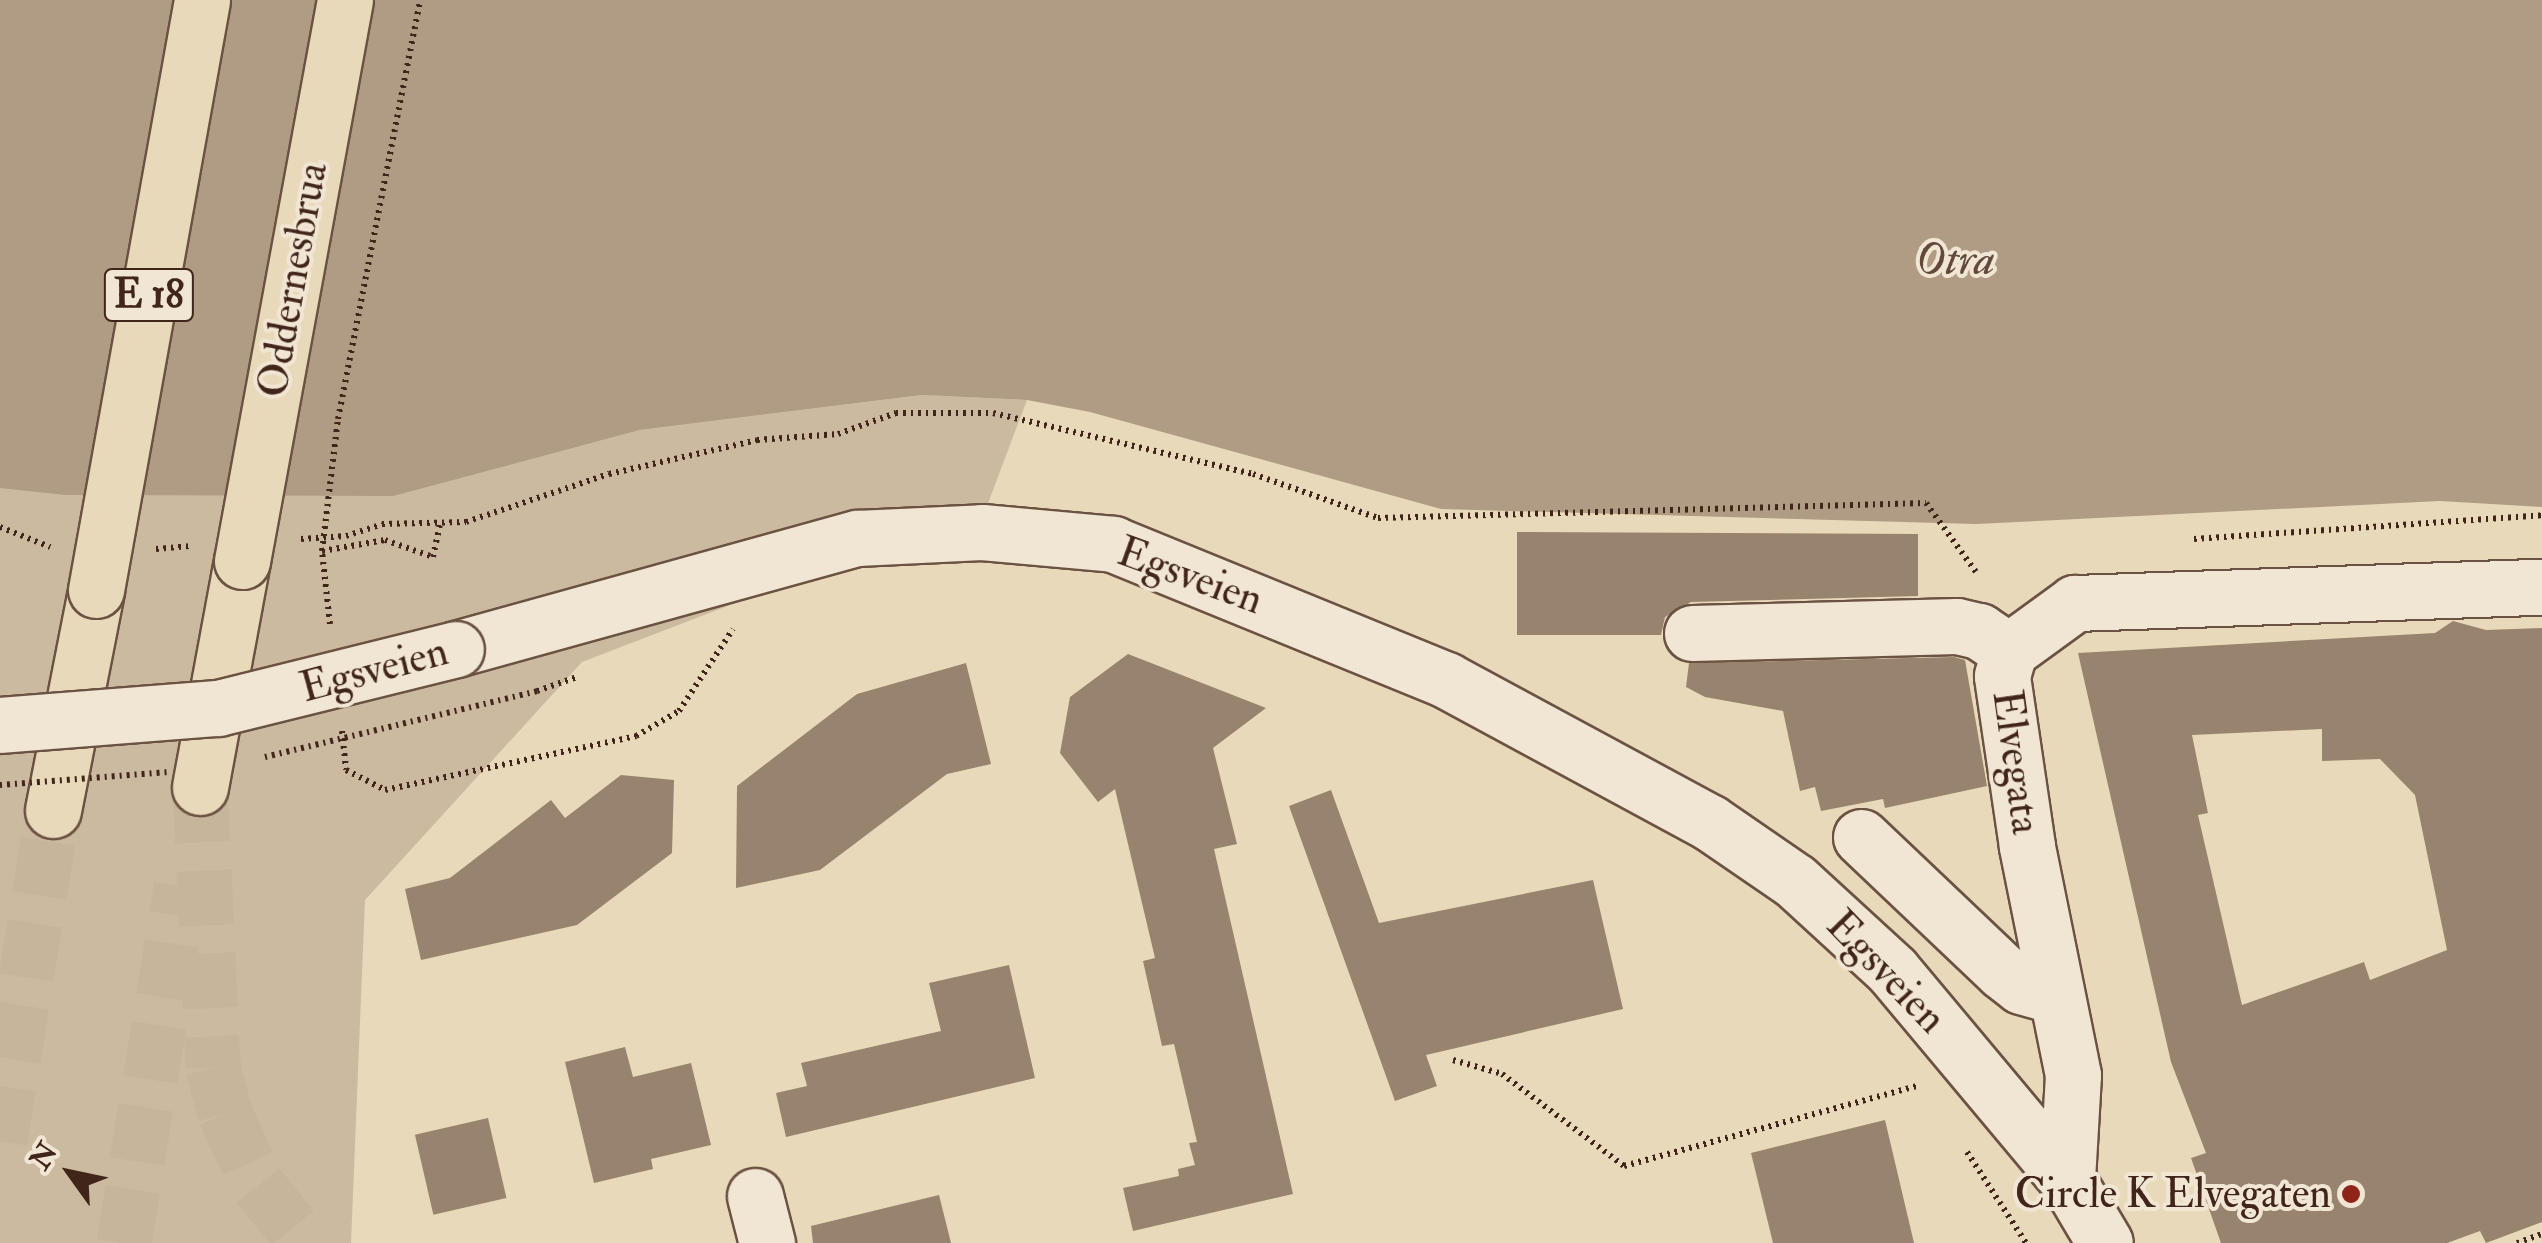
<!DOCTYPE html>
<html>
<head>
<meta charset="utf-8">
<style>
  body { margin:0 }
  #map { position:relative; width:2542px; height:1243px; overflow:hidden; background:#e9d9bb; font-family:"IM FELL Double Pica",serif }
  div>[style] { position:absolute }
  .green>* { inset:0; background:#ccbaa0 }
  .water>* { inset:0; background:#b09c84 }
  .building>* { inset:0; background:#98836e; transform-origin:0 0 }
  .highway-tunnel>* { height:55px; margin-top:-27.5px; transform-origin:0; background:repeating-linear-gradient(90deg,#c7b59b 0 55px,transparent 0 83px) }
  .path>* { height:6px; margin-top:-3px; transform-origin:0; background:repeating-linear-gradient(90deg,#41251a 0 2.5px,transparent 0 7.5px) }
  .roads { filter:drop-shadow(2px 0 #6b5242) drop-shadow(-2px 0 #6b5242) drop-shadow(0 2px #6b5242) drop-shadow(0 -2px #6b5242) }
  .minor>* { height:55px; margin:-27.5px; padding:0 27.5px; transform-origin:27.5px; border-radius:27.5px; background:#f1e6d3 }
  .highway>* { height:55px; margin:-27.5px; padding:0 27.5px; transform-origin:27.5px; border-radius:27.5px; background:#e9d9bb }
  .path-bridge>* { height:6px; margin-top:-3px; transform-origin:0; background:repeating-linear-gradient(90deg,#41251a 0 2.5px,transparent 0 7.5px) }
  .bridges { filter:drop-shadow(2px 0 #6b5242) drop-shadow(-2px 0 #6b5242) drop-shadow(0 2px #6b5242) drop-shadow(0 -2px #6b5242) }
  .minor-bridge>* { height:55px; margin:-27.5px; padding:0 27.5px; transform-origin:27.5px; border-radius:27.5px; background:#f1e6d3 }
  .highway-bridge>* { height:55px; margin:-27.5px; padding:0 27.5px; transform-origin:27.5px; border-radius:27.5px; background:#e9d9bb }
  .dots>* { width:28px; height:28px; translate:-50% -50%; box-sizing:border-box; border:5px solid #f1e6d3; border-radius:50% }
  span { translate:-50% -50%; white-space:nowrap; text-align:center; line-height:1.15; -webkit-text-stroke:8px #f1e6d3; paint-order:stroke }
  .shield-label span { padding:2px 8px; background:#f1e6d3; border:2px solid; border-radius:8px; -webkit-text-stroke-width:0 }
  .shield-label { font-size:40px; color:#41251a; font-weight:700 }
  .street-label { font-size:42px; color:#41251a }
  .poi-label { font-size:42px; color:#41251a }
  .right { translate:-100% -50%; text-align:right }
  .water-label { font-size:45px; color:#62493a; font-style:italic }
  .north { position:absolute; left:20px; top:1123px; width:100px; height:100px; -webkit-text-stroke:8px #f1e6d3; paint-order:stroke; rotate:303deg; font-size:28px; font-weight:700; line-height:40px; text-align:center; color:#41251a }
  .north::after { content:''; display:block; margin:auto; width:35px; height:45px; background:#41251a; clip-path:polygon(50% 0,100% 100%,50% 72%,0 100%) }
</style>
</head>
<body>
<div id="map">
  <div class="green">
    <div style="clip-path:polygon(922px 395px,1027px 400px,987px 506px,582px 662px,365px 900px,351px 1243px,0 1243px,0 447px,394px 496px,640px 430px)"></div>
  </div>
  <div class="water">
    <div style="clip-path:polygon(0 0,2542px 0,2542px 507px,2440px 501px,1976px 524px,1441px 509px,1090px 412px,1027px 400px,922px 395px,640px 430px,394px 496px,65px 495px,0 488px)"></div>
  </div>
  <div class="building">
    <div style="clip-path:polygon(1517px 532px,1918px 534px,1918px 596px,1691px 602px,1665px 617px,1661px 635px,1517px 635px)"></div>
    <div style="clip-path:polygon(evenodd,2453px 621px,2486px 630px,2542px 628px,2542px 1222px,2486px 1243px,2480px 1231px,2447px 1243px,2221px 1243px,2191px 1158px,2206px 1153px,2171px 1062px,2078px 653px,2435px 633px,2453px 621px,2322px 729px,2322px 761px,2380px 759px,2415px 795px,2447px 950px,2370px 980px,2364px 962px,2242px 1005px,2198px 815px,2208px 813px,2192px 735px,2322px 729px)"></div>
    <div style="clip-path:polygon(1128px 654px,1266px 708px,1213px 748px,1237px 844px,1214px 849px,1293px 1194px,1133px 1231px,1123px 1188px,1179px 1176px,1178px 1169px,1195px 1165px,1189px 1143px,1197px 1142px,1174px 1044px,1162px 1046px,1143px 961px,1155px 958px,1115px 789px,1098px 802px,1060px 753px,1070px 697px)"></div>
    <div style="clip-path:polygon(1954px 657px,1965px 660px,1987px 786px,1885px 808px,1883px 799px,1821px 811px,1815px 787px,1800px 791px,1783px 711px,1705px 697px,1686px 687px,1689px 663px)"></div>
    <div style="clip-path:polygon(966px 663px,991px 764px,947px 774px,820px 870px,736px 888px,737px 786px,857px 694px)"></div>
    <div style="clip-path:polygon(621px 775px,674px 780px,672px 853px,577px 925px,421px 960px,405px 889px,450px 878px,551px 800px,565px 818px)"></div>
    <div style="clip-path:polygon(1331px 790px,1379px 923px,1593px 880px,1623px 1009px,1426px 1055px,1437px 1086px,1395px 1101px,1289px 806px)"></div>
    <div style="clip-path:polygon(1009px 965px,1035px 1078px,786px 1137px,776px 1093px,807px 1086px,801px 1063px,941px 1031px,929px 983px)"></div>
    <div style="clip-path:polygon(625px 1047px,633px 1077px,691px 1063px,711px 1145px,651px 1159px,653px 1169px,594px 1183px,565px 1062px)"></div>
    <div style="left:488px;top:1118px;width:82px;height:75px;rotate:77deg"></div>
    <div style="clip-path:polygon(1885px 1120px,1914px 1243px,1773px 1243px,1751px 1153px)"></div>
    <div style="clip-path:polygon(939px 1195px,951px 1243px,813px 1243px,811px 1226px)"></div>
  </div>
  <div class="highway-tunnel">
    <div style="left:200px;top:787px;width:280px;rotate:87.3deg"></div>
    <div style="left:213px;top:1067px;width:48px;rotate:75.4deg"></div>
    <div style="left:225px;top:1113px;width:79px;rotate:65.4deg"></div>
    <div style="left:258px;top:1185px;width:75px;rotate:51deg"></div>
    <div style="left:0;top:1141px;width:335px;rotate:-80.9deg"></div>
    <div style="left:124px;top:1243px;width:362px;rotate:-80.9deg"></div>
  </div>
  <div class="path">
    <div style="left:0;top:527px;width:54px;rotate:21.8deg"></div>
    <div style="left:301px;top:539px;width:45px;rotate:-3.8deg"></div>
    <div style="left:346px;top:536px;width:38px;rotate:-18deg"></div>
    <div style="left:382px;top:524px;width:84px;rotate:-1.4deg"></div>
    <div style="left:466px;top:522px;width:151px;rotate:-18.6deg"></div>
    <div style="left:609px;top:474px;width:152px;rotate:-12.9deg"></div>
    <div style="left:757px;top:440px;width:81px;rotate:-4.2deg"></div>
    <div style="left:838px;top:434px;width:62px;rotate:-19.9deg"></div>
    <div style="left:896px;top:413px;width:97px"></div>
    <div style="left:993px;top:413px;width:267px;rotate:13.2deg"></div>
    <div style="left:1253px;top:474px;width:133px;rotate:19.4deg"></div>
    <div style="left:1378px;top:518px;width:548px;rotate:-1.57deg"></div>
    <div style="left:1926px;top:503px;width:85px;rotate:54.1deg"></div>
    <div style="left:2194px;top:539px;width:349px;rotate:-3.9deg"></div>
    <div style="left:156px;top:549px;width:33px;rotate:-5deg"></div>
    <div style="left:330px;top:624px;width:73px;rotate:-96.3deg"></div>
    <div style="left:322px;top:551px;width:64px;rotate:-9.9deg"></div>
    <div style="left:385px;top:540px;width:51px;rotate:19.5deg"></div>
    <div style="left:433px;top:557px;width:34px;rotate:-78deg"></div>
    <div style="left:537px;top:691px;width:42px;rotate:-19.3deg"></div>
    <div style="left:342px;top:731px;width:39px;rotate:84deg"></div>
    <div style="left:346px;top:770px;width:44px;rotate:27.1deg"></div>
    <div style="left:385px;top:790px;width:257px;rotate:-12.1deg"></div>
    <div style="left:636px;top:736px;width:50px;rotate:-30.2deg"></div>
    <div style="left:679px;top:711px;width:98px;rotate:-56.6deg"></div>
    <div style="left:1453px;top:1060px;width:51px;rotate:15.9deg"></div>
    <div style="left:1502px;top:1074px;width:153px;rotate:37deg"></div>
    <div style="left:1624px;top:1166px;width:304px;rotate:-15.3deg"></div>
    <div style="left:1967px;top:1152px;width:108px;rotate:57deg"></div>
    <div style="left:2517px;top:1243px;width:27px;rotate:-20deg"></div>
  </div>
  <div class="roads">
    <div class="minor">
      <div style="left:1692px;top:633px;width:265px;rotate:-1.5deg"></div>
      <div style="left:1957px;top:626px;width:23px;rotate:13deg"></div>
      <div style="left:1979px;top:631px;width:36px;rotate:34deg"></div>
      <div style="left:456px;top:649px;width:416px;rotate:-15.5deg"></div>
      <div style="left:857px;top:538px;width:125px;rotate:-2.7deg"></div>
      <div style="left:982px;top:532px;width:132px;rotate:5.2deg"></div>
      <div style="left:1113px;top:544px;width:360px;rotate:22.2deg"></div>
      <div style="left:1446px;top:680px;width:299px;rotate:28.4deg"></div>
      <div style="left:1709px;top:822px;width:104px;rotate:34.5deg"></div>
      <div style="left:1795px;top:881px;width:132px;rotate:42.5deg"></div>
      <div style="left:1892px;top:970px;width:273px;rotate:50.1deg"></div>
      <div style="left:2067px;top:1179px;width:74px;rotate:59.3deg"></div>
      <div style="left:1861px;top:837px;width:195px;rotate:43.5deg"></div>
      <div style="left:2002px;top:971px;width:24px;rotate:38deg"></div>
      <div style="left:2021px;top:986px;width:36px;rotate:16deg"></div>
      <div style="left:2067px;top:1179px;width:104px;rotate:-86.7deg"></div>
      <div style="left:2073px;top:1075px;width:234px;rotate:-101.4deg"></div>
      <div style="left:2027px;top:846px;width:172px;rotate:-98.4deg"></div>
      <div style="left:2002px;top:676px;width:26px;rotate:-74deg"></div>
      <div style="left:2009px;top:651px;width:82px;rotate:-36deg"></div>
      <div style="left:2075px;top:603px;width:467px;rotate:-2deg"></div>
      <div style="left:755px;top:1196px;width:49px;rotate:75.7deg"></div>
    </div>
    <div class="highway">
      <div style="left:200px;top:787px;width:230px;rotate:-79.5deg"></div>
      <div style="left:53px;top:810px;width:224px;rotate:-78.9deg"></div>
    </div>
  </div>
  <div class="path-bridge">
    <div style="left:322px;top:551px;width:133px;rotate:-83.1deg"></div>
    <div style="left:338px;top:419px;width:427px;rotate:-78.9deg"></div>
    <div style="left:265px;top:757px;width:280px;rotate:-13.6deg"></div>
    <div style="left:0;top:785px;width:169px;rotate:-4.4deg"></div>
  </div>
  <div class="bridges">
    <div class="minor-bridge">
      <div style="left:0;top:725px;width:219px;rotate:-4.5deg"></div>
      <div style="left:218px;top:708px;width:245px;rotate:-13.9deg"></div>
    </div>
    <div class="highway-bridge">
      <div style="left:242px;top:561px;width:570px;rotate:-79.6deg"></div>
      <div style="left:96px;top:590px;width:599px;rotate:-79.81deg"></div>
    </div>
  </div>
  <div class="dots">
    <div style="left:2351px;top:1194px;background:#8f2418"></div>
  </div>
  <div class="shield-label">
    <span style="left:149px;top:295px">E 18</span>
  </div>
  <div class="street-label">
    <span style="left:293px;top:280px;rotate:-80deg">Oddernesbrua</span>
    <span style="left:1190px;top:576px;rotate:20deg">Egsveien</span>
    <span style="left:374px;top:670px;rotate:-15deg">Egsveien</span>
    <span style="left:2016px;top:762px;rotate:82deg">Elvegata</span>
    <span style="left:1886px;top:972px;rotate:46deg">Egsveien</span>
  </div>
  <div class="poi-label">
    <span class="right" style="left:2331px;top:1194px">Circle K Elvegaten</span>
  </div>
  <div class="water-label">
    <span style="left:1955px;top:261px">Otra</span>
  </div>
  <div class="north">N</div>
</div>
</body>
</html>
